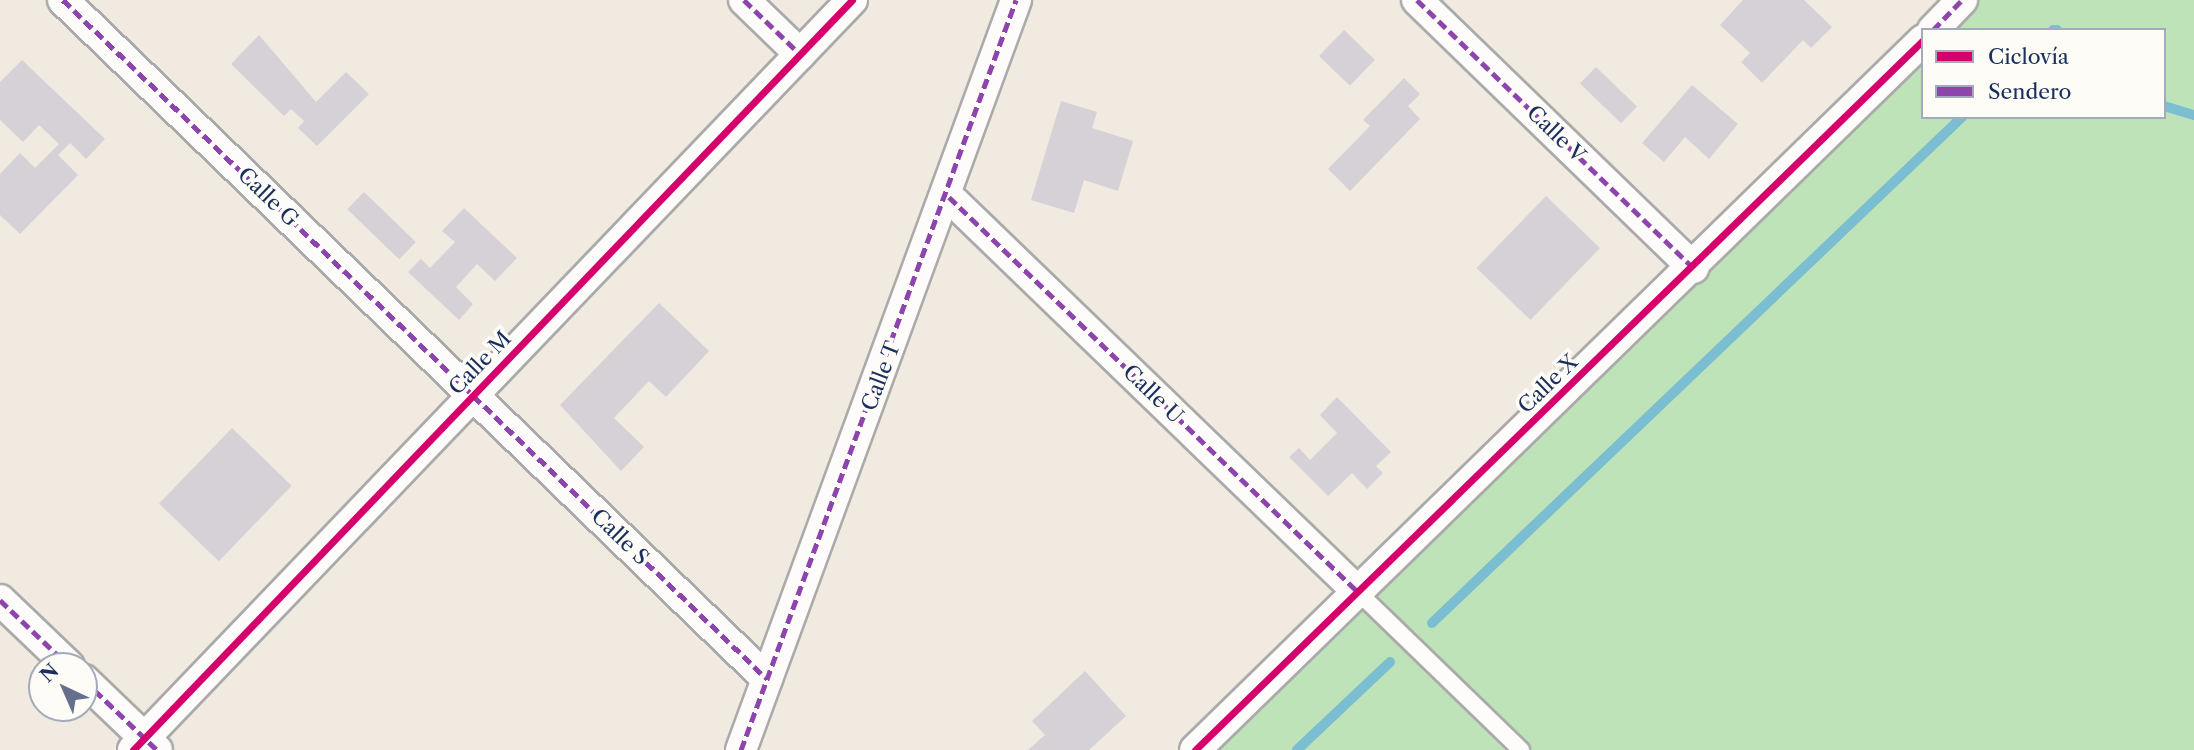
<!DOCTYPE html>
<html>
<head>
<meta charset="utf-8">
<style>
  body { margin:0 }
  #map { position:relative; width:2194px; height:750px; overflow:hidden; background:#f0eae0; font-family:"Libre Caslon Text",serif }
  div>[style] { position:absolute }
  .green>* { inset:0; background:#bee3b8 }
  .stream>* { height:10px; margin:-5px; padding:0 5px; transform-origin:5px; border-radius:5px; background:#7cbed1 }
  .building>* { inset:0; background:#d6d1d6; transform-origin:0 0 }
  .roads { filter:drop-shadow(2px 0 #abaaaa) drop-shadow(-2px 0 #abaaaa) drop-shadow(0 2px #abaaaa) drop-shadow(0 -2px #abaaaa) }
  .lane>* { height:16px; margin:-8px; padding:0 8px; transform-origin:8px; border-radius:8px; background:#fdfcfa }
  .street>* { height:30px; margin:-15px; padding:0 15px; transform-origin:15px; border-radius:15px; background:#fdfcfa }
  .quiet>* { height:5px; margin-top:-2.5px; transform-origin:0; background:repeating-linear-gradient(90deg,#8e44ad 0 10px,transparent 0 15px) }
  .cycleway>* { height:7px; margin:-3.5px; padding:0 3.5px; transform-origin:3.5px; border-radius:3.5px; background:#d6006c }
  span { translate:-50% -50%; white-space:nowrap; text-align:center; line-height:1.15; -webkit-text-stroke:7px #fdfcf7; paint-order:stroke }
  .street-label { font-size:21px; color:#1b2f5e }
  .legend { position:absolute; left:1921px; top:28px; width:245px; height:91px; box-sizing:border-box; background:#fdfcf7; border:2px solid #a3aaba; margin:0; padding:9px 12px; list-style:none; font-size:21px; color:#1b2f5e }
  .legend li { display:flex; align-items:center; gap:14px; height:35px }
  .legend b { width:35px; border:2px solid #a3aaba }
  .north { position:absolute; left:28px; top:652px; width:70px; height:70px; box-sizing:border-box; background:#fdfcf7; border:2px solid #a3aaba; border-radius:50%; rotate:316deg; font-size:19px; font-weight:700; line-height:28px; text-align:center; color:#1b2f5e }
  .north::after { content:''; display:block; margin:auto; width:24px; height:32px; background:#66708c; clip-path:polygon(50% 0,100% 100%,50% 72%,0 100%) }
</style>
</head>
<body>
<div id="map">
  <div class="green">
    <div style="clip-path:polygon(1962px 0,2194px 0,2194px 750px,1195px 750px,1923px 40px,1923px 117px,2164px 117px,2164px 30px,1933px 30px)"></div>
  </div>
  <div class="stream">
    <div style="left:2053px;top:30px;width:4px"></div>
    <div style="left:2164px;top:106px;width:31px;rotate:17deg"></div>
    <div style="left:1432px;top:623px;width:733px;rotate:-43.67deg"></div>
    <div style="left:1297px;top:750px;width:128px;rotate:-43.4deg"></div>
  </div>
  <div class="building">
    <div style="clip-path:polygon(1743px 0,1804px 0,1832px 27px,1811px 48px,1803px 40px,1762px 83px,1741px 62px,1750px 53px,1720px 25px)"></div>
    <div style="left:1344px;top:30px;width:43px;height:36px;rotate:44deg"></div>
    <div style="clip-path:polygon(259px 35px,316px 102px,346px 72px,369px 94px,317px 146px,298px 128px,304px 121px,291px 109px,284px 116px,231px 64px)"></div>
    <div style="clip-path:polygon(22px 60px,105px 139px,86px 159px,70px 143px,58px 155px,78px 175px,20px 234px,0 215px,0 174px,20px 153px,35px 168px,59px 144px,39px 125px,23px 142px,0 120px,0 82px)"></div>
    <div style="left:1596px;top:67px;width:57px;height:23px;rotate:44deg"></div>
    <div style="clip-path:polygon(1404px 78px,1420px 94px,1408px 106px,1420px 119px,1350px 191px,1328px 169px,1370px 126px,1363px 120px)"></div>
    <div style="clip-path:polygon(1692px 85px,1738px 124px,1709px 159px,1685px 137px,1664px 162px,1642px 143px)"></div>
    <div style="clip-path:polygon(1061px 101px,1097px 112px,1092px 128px,1133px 141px,1118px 191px,1084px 180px,1074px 213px,1031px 200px)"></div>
    <div style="left:364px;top:192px;width:72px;height:24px;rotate:44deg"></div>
    <div style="left:1546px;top:196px;width:75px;height:100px;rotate:44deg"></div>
    <div style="clip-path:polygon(464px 208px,517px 258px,495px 281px,477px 264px,456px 287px,473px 304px,459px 320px,408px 272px,421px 259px,430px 268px,455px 242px,442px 231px)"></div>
    <div style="clip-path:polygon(659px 303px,709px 351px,666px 397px,649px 381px,614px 418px,644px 447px,621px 471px,560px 405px)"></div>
    <div style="clip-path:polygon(1337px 397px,1391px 452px,1376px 466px,1383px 473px,1367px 489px,1352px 473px,1328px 496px,1289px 457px,1299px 448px,1310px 460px,1337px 433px,1320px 415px)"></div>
    <div style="left:232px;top:428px;width:83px;height:105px;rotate:44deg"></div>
    <div style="clip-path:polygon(1085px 671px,1126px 716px,1089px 750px,1028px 750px,1045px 735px,1032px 721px)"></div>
  </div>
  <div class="roads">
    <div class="lane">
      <div style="left:1358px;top:592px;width:227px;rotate:44.1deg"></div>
    </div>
    <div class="street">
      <div style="left:63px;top:0;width:978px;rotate:43.96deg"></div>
      <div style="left:744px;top:0;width:78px;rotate:44deg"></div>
      <div style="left:1417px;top:0;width:385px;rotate:44.1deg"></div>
      <div style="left:1933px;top:30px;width:42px;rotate:-46deg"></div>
      <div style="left:949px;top:197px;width:569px;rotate:44deg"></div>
      <div style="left:0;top:600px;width:95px;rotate:43.7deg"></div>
      <div style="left:84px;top:680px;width:101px;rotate:43.8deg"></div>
      <div style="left:133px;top:750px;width:1039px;rotate:-46.21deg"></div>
      <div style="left:741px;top:750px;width:799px;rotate:-69.86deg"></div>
      <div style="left:1195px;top:750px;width:1017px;rotate:-44.28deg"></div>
    </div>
  </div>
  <div class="quiet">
    <div style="left:63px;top:0;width:978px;rotate:43.96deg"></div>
    <div style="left:744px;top:0;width:78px;rotate:44deg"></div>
    <div style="left:1417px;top:0;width:385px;rotate:44.1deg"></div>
    <div style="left:1933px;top:30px;width:42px;rotate:-46deg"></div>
    <div style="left:949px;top:197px;width:569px;rotate:44deg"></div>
    <div style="left:0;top:600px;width:95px;rotate:43.7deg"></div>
    <div style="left:84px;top:680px;width:101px;rotate:43.8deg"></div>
    <div style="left:741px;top:750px;width:799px;rotate:-69.86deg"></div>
  </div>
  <div class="cycleway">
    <div style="left:133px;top:750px;width:1039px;rotate:-46.21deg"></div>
    <div style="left:1195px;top:750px;width:1017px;rotate:-44.28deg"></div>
  </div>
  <div class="street-label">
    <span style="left:1556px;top:134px;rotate:44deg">Calle V</span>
    <span style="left:268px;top:197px;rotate:44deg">Calle G</span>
    <span style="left:480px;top:363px;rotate:-46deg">Calle M</span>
    <span style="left:881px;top:376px;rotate:-69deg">Calle T</span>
    <span style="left:1548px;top:384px;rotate:-44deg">Calle X</span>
    <span style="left:1153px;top:394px;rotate:44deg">Calle U</span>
    <span style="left:620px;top:537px;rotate:44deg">Calle S</span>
  </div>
  <ul class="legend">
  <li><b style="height:9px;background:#d6006c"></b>Ciclovía</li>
  <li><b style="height:9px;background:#8e44ad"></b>Sendero</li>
  </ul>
  <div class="north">N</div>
</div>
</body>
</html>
